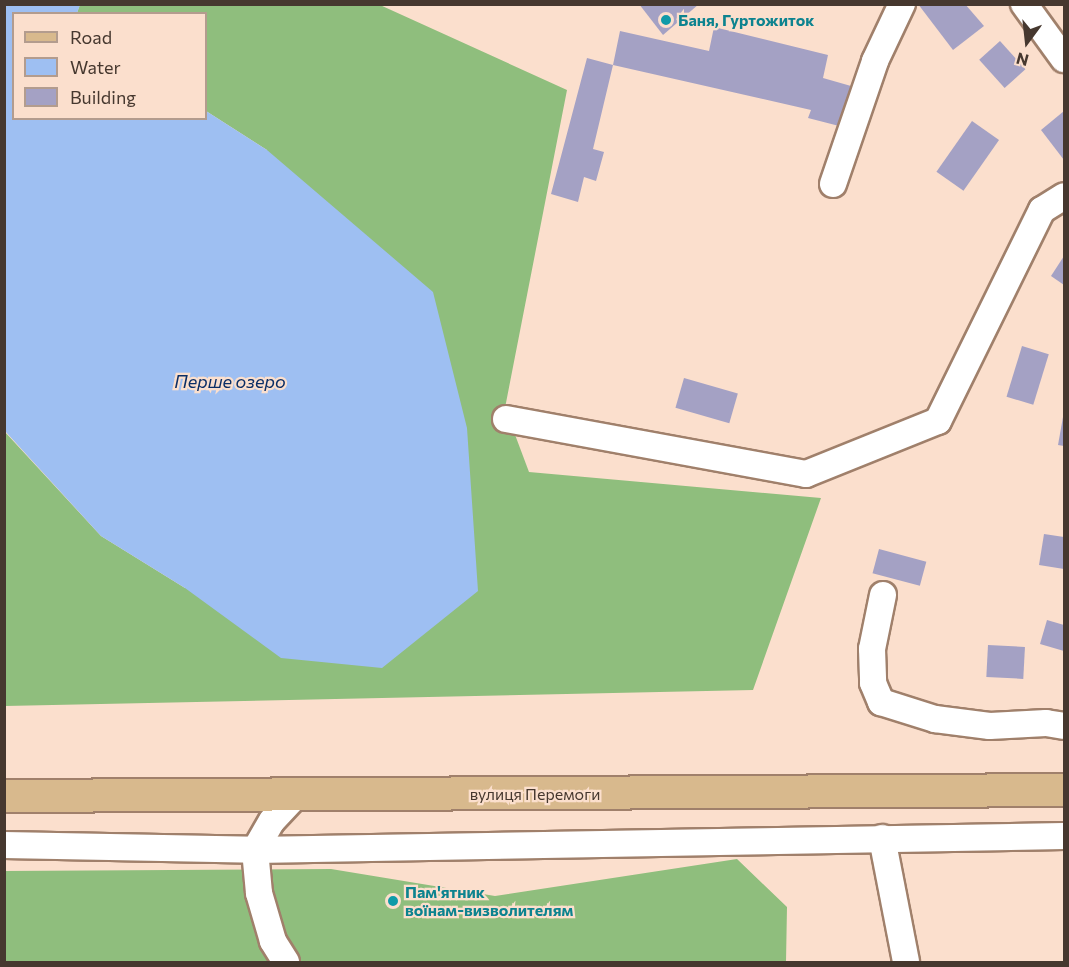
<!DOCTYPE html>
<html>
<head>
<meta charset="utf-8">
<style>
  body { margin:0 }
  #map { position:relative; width:1069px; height:967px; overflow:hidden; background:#fbdfcd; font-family:Commissioner,sans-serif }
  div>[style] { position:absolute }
  .forest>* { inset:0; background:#8fbe7d }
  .water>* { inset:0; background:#9ebff2 }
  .building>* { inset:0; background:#a4a1c4; transform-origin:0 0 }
  .roads { filter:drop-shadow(2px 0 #a0806b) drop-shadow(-2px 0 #a0806b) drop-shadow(0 2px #a0806b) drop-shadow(0 -2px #a0806b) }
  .minor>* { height:26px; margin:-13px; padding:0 13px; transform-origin:13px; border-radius:13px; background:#fff }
  .major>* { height:32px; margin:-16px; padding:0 16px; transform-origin:16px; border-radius:16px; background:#d8b98d }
  .dots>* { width:16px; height:16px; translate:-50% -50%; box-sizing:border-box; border:3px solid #fbdfcd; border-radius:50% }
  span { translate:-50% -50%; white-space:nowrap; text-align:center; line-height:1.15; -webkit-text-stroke:4.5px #fbdfcd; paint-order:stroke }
  .culture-label { font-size:16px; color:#0d838f; font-weight:700 }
  .left { translate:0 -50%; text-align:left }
  .street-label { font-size:16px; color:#46382f }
  .water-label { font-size:18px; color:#0b2e66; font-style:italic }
  .frame { position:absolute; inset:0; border:6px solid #46382f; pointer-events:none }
  .legend { position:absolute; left:12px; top:12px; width:195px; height:108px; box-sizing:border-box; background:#fbdfcd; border:2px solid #b39c8e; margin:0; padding:8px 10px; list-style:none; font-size:18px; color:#46382f }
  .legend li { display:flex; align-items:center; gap:12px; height:30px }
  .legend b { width:30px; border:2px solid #b39c8e }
  .north { position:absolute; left:997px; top:12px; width:60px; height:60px; -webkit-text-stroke:4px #fbdfcd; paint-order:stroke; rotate:195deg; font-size:16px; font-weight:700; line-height:24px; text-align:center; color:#46382f }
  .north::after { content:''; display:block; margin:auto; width:21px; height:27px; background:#46382f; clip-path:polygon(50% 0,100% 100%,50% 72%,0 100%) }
</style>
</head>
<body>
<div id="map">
  <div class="forest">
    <div style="clip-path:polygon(80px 4px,380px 5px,567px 90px,505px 408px,529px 472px,821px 498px,753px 690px,5px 706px,4px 431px,101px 536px,185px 588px,267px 150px,206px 111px,206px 14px,77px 13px)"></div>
    <div style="clip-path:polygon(737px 859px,787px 907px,786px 962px,5px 962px,4px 871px,331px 869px,495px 896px)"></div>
  </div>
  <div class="water">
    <div style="clip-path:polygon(5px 4px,80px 5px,77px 13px,14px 14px,14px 118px,206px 118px,206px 111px,267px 150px,433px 292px,467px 428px,478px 591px,382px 668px,281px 658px,185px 588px,101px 536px,5px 431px)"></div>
  </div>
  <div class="building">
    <div style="clip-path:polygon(639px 4px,699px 4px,663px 35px)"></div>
    <div style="clip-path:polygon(918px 4px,965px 4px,984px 26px,953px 50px)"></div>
    <div style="clip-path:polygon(714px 27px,828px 55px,823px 78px,851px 86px,843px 127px,808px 118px,811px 110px,613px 65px,593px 149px,604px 152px,596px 181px,584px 177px,578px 202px,551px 194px,587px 58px,613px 65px,620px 31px,709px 51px)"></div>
    <div style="left:1000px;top:41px;width:38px;height:28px;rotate:48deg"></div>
    <div style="clip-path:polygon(1064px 111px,1064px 160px,1041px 130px)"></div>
    <div style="left:972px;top:121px;width:33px;height:62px;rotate:35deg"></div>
    <div style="clip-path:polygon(1064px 256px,1064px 285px,1051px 276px)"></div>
    <div style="left:1022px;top:346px;width:28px;height:53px;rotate:17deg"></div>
    <div style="left:684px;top:378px;width:56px;height:31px;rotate:16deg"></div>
    <div style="clip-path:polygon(1063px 417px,1064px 417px,1064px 446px,1058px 445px)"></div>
    <div style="clip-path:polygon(1044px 534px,1064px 537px,1064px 569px,1039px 565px)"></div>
    <div style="left:879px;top:549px;width:49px;height:25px;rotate:15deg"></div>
    <div style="clip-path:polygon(1047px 620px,1064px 625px,1064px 651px,1040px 644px)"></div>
    <div style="left:988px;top:645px;width:37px;height:32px;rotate:3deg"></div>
  </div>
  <div class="roads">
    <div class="minor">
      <div style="left:1024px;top:4px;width:68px;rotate:54deg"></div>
      <div style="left:833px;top:184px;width:130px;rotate:-71.1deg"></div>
      <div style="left:875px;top:61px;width:63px;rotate:-64.7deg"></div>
      <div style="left:506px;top:419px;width:305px;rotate:10.4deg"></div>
      <div style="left:806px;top:474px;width:142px;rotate:-21.9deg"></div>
      <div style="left:938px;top:421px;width:235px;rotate:-63.8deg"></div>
      <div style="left:1042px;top:210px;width:26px;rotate:-32deg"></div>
      <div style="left:883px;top:595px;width:55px;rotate:101.5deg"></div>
      <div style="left:872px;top:649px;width:34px;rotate:88deg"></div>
      <div style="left:873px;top:683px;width:21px;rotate:67deg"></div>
      <div style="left:881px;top:702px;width:57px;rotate:17.5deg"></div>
      <div style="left:935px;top:719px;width:55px;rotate:7.3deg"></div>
      <div style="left:990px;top:726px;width:56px;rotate:-3.1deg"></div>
      <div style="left:1046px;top:723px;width:18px;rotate:9deg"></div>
      <div style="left:882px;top:838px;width:126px;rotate:79deg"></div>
      <div style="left:4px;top:845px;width:251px;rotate:1.1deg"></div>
      <div style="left:255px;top:850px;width:809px;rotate:-0.99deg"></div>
      <div style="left:286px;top:962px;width:25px;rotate:-122deg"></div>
      <div style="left:273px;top:941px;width:50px;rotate:-106.3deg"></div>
      <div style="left:259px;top:893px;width:43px;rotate:-95.3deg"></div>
      <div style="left:255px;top:850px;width:34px;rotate:-60deg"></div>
      <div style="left:272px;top:821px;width:34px;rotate:-47deg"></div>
    </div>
    <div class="major">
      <div style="left:4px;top:796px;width:1060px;rotate:-0.32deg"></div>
    </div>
  </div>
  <div class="dots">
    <div style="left:666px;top:20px;background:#0f9aa8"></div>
    <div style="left:393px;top:901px;background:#0f9aa8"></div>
  </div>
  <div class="culture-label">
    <span class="left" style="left:678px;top:20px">Баня, Гуртожиток</span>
    <span class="left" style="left:405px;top:901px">Пам'ятник<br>воїнам-визволителям</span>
  </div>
  <div class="street-label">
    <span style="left:535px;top:794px">вулиця Перемоги</span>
  </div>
  <div class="water-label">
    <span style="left:230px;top:381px">Перше озеро</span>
  </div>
  <div class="frame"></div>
  <ul class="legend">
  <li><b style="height:8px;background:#d8b98d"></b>Road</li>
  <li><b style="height:16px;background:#9ebff2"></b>Water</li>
  <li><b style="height:16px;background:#a4a1c4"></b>Building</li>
  </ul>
  <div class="north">N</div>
</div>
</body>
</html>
